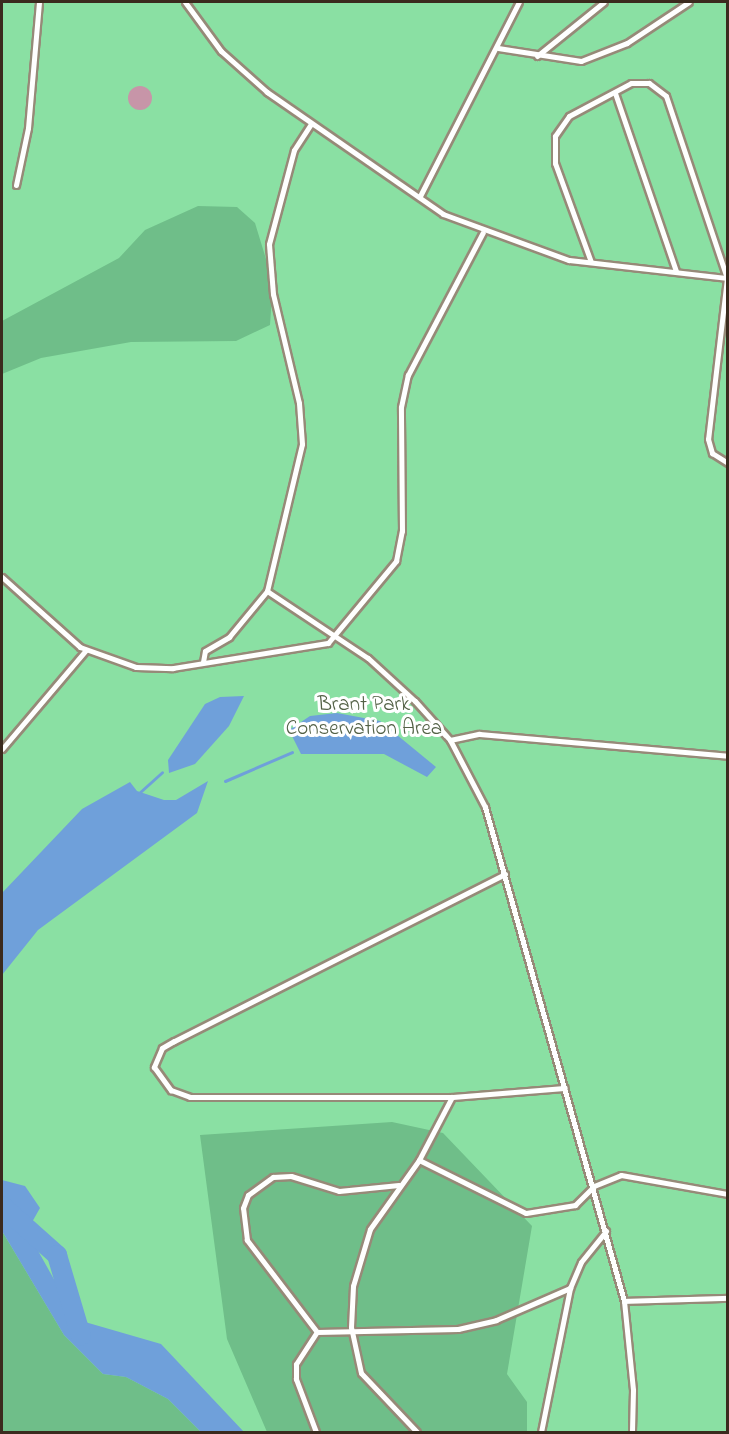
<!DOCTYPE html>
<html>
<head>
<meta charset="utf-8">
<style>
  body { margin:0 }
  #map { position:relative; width:729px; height:1434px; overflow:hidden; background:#f2ead3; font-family:"Indie Flower",sans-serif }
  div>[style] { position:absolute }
  .green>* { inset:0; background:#8ae0a3; transform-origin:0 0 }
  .forest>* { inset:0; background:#6fbe89 }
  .water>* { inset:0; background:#6fa0da }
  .stream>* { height:3px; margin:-1.5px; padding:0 1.5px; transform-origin:1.5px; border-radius:1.5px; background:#6fa0da }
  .river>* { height:20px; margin:-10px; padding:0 10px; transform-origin:10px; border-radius:10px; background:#6fa0da }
  .building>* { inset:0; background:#c795a8 }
  .round { border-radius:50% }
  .roads { filter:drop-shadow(2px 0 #968a78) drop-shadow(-2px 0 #968a78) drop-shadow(0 2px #968a78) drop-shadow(0 -2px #968a78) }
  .lane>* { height:5px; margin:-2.5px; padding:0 2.5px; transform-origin:2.5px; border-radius:2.5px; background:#fff }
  span { translate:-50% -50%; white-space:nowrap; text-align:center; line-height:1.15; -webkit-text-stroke:6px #fff; paint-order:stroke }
  .park-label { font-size:21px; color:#536146 }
  .frame { position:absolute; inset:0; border:3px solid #3b2a1e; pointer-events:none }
</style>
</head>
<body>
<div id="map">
  <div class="green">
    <div style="left:2px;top:2px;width:725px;height:1430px"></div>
  </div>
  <div class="forest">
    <div style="clip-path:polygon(198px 206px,237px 207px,255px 223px,273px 282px,270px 325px,236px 341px,131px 342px,41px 358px,2px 374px,2px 321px,119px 258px,145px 230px)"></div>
    <div style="clip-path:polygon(392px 1122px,443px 1133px,532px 1226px,507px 1374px,527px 1402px,527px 1432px,267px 1432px,227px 1339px,200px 1135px)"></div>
    <div style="clip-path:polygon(2px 1231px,64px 1335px,103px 1374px,126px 1377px,168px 1399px,201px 1432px,2px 1432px)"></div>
  </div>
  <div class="water">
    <div style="clip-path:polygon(244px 696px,229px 726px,195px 764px,169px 773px,168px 760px,205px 704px,220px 697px)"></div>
    <div style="clip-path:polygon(337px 713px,380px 721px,436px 767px,427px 777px,384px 754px,301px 754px,289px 730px,310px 716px)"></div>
    <div style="clip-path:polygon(208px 781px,197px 813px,38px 930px,2px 975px,2px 893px,82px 809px,130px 782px,137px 791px,164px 800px,176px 800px)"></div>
    <div style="clip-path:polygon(2px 1180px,25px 1186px,40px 1208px,27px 1231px,70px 1308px,85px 1322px,161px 1344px,244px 1432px,201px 1432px,168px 1399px,126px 1377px,103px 1374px,64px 1335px,2px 1231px)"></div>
  </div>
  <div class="stream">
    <div style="left:225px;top:781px;width:73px;rotate:-23.4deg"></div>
    <div style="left:139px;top:793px;width:31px;rotate:-42deg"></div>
  </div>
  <div class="river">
    <div style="left:2px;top:1206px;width:74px;rotate:41.7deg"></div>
    <div style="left:57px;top:1255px;width:84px;rotate:73.5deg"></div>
  </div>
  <div class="building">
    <div class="round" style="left:128px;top:86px;width:24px;height:24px"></div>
  </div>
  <div class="roads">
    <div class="lane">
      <div style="left:185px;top:2px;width:61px;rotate:53.7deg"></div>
      <div style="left:221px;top:51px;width:62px;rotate:41.7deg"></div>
      <div style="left:267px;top:92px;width:214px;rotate:34.7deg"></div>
      <div style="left:443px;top:214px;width:134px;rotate:20.1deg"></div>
      <div style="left:569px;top:260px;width:160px;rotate:6.5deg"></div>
      <div style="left:498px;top:48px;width:84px;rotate:8.9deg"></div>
      <div style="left:581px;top:61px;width:49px;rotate:-21.4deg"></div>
      <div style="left:627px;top:43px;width:74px;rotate:-33.5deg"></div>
      <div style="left:537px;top:56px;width:86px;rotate:-38.9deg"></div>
      <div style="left:615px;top:93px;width:188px;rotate:71.1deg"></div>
      <div style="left:16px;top:185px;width:58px;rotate:-78.1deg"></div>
      <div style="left:28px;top:128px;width:126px;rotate:-85deg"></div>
      <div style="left:420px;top:196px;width:218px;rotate:-63deg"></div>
      <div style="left:591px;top:262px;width:105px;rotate:-110deg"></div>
      <div style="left:555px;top:163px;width:27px;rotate:-90deg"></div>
      <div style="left:555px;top:136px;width:24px;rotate:-55deg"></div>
      <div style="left:569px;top:116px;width:70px;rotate:-28deg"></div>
      <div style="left:631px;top:83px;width:18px"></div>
      <div style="left:649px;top:83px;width:21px;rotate:37deg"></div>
      <div style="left:666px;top:96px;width:192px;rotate:71.5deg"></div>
      <div style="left:727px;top:278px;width:162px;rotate:96.7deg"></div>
      <div style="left:708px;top:439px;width:15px;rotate:74deg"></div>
      <div style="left:712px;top:453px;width:19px;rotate:32deg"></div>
      <div style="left:2px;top:577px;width:105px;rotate:41.9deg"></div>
      <div style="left:80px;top:647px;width:59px;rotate:19.7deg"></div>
      <div style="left:136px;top:667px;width:37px;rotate:2deg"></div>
      <div style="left:173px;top:668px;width:157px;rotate:-9.2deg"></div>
      <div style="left:328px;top:643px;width:107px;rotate:-50.3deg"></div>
      <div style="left:396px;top:561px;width:31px;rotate:-79deg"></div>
      <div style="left:402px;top:531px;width:124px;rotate:-90.5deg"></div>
      <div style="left:401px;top:407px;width:33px;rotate:-78deg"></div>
      <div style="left:408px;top:375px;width:161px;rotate:-62.3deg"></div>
      <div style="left:267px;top:591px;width:121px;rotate:33.6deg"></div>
      <div style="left:368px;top:658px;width:64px;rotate:42.5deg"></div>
      <div style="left:415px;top:701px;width:52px;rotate:48.1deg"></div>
      <div style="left:450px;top:740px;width:76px;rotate:62.4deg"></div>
      <div style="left:485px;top:807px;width:513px;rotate:74.28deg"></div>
      <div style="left:624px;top:1301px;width:89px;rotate:84.2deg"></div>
      <div style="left:633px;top:1390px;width:42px;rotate:91.4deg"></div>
      <div style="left:203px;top:662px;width:11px;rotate:-80deg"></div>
      <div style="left:205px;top:651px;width:28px;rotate:-30deg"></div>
      <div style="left:229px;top:637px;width:60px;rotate:-50.4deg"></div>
      <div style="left:267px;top:591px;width:151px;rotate:-76.6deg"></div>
      <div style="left:302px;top:444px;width:41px;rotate:-94.2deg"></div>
      <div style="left:299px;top:403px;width:112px;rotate:-103.4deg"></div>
      <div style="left:273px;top:294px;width:50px;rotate:-94.6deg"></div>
      <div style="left:269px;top:244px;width:97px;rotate:-75.1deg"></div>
      <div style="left:294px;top:150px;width:30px;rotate:-57deg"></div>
      <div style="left:450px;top:740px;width:30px;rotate:-12deg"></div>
      <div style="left:479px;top:734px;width:250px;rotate:5deg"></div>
      <div style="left:2px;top:749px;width:130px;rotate:-49.7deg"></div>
      <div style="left:505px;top:874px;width:371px;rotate:153.2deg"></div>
      <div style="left:174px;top:1041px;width:14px;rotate:150deg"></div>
      <div style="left:162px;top:1048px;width:21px;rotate:113deg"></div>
      <div style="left:154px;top:1067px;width:29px;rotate:54deg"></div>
      <div style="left:171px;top:1090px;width:20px;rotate:20deg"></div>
      <div style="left:190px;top:1097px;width:262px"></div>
      <div style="left:452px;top:1097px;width:113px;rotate:-4.6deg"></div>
      <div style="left:419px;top:1160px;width:119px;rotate:26.4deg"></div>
      <div style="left:526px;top:1213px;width:50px;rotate:-9.3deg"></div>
      <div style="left:575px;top:1205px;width:27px;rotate:-45deg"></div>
      <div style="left:594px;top:1186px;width:29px;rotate:-22deg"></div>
      <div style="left:621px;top:1175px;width:109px;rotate:10.1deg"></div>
      <div style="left:624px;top:1301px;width:104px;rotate:-1.7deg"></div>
      <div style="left:317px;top:1332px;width:116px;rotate:-127.3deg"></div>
      <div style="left:247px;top:1240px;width:32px;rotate:-97deg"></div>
      <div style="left:243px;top:1208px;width:14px;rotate:-69deg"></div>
      <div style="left:248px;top:1195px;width:31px;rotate:-36deg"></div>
      <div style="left:273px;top:1177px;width:18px;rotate:-3deg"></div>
      <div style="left:291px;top:1176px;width:50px;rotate:17.4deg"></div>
      <div style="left:339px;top:1191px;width:60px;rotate:-5.7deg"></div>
      <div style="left:317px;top:1332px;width:141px;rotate:-1.2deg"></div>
      <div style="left:458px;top:1329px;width:39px;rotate:-13deg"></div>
      <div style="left:496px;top:1320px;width:81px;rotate:-23.4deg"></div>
      <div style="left:316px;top:1432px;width:57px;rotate:-110.7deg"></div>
      <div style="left:296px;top:1379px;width:15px;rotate:-90deg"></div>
      <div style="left:296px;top:1364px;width:38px;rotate:-57deg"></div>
      <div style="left:417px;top:1432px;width:81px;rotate:-133.5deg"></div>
      <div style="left:361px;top:1373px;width:47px;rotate:-102.3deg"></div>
      <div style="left:351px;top:1327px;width:41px;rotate:-87.2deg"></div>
      <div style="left:353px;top:1286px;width:59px;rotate:-73.4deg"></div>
      <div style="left:370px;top:1229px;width:85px;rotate:-54.6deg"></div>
      <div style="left:419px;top:1160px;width:71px;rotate:-62.4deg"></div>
      <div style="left:541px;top:1432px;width:147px;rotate:-78.6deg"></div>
      <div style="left:570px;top:1288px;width:28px;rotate:-67deg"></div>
      <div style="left:581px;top:1262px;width:40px;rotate:-51deg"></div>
    </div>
  </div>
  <div class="park-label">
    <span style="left:364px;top:717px">Brant Park<br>Conservation Area</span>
  </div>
  <div class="frame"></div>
</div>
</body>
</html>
